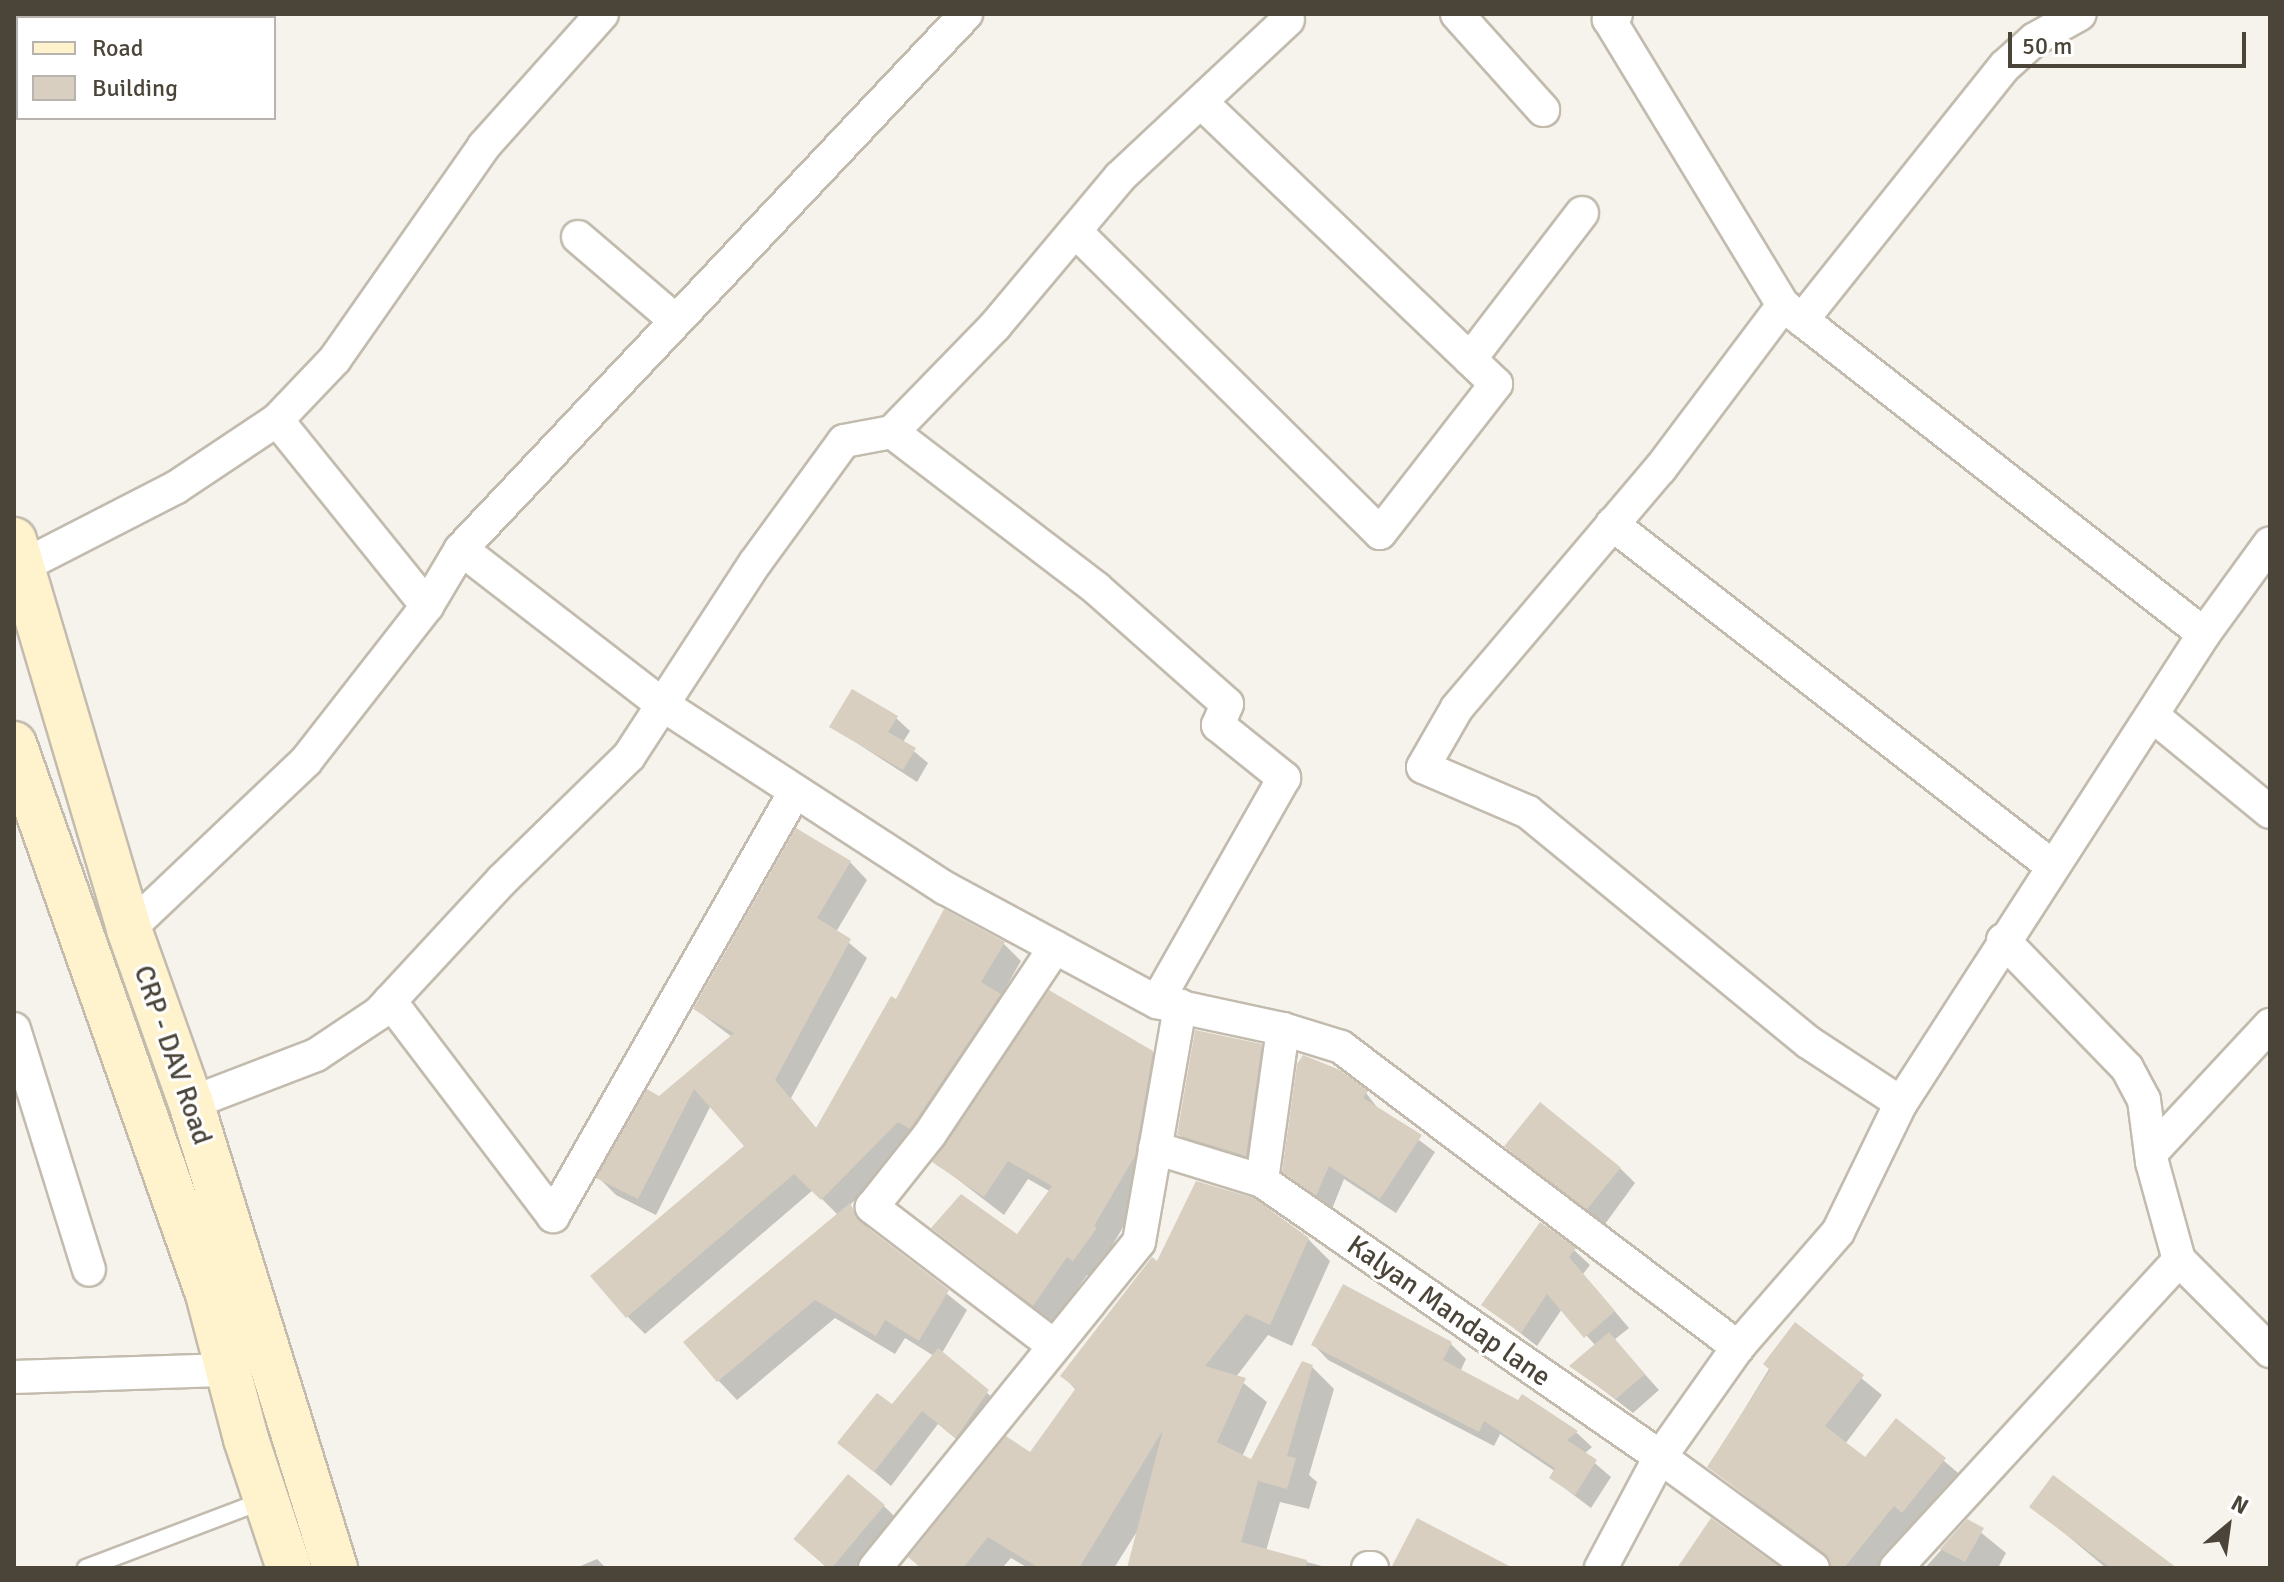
<!DOCTYPE html>
<html>
<head>
<meta charset="utf-8">
<style>
  body { margin:0 }
  #map { position:relative; width:2284px; height:1582px; overflow:hidden; background:#f6f3ec; font-family:Signika,sans-serif }
  div>[style] { position:absolute }
  .shadow>* { inset:0; background:#0003 }
  .building>* { inset:0; background:#d8cfc1; transform-origin:0 0 }
  .roads { filter:drop-shadow(2px 0 #c2bbae) drop-shadow(-2px 0 #c2bbae) drop-shadow(0 2px #c2bbae) drop-shadow(0 -2px #c2bbae) }
  .lane>* { height:16px; margin:-8px; padding:0 8px; transform-origin:8px; border-radius:8px; background:#fff }
  .street>* { height:32px; margin:-16px; padding:0 16px; transform-origin:16px; border-radius:16px; background:#fff }
  .secondary>* { height:44px; margin:-22px; padding:0 22px; transform-origin:22px; border-radius:22px; background:#fff3cd }
  span { translate:-50% -50%; white-space:nowrap; text-align:center; line-height:1.15; -webkit-text-stroke:6px #fff; paint-order:stroke }
  .street-label { font-size:28px; color:#4b4439 }
  .frame { position:absolute; inset:0; border:16px solid #4b4439; pointer-events:none }
  .legend { position:absolute; left:16px; top:16px; width:260px; height:104px; box-sizing:border-box; background:#fff; border:2px solid #b7b4b0; margin:0; padding:10px 14px; list-style:none; font-size:24px; color:#4b4439 }
  .legend li { display:flex; align-items:center; gap:16px; height:40px }
  .legend b { width:40px; border:2px solid #b7b4b0 }
  .north { position:absolute; left:2188px; top:1486px; width:80px; height:80px; -webkit-text-stroke:6px #fff; paint-order:stroke; rotate:29deg; font-size:22px; font-weight:700; line-height:32px; text-align:center; color:#4b4439 }
  .north::after { content:''; display:block; margin:auto; width:28px; height:36px; background:#4b4439; clip-path:polygon(50% 0,100% 100%,50% 72%,0 100%) }
  .scale { position:absolute; left:2008px; top:32px; width:238px; height:36px; box-sizing:border-box; border:4px solid #4b4439; border-top:0; padding-left:10px; font-size:24px; line-height:28px; white-space:nowrap; color:#4b4439; -webkit-text-stroke:6px #fff; paint-order:stroke }
</style>
</head>
<body>
<div id="map">
  <div class="shadow">
    <div style="clip-path:polygon(896px 718px,910px 731px,903px 742px,928px 763px,917px 782px,832px 727px)"></div>
    <div style="clip-path:polygon(850px 862px,867px 880px,836px 932px,867px 958px,791px 1098px,817px 1129px,897px 1002px,1004px 944px,1021px 961px,1001px 996px,1017px 1013px,916px 1138px,849px 1206px,874px 1235px,967px 1310px,942px 1353px,1003px 1407px,972px 1452px,938px 1424px,891px 1486px,840px 1443px,892px 1407px,934px 1356px,905px 1338px,895px 1354px,835px 1318px,737px 1400px,718px 1380px,838px 1215px,813px 1190px,645px 1334px,627px 1316px,747px 1146px,711px 1105px,656px 1215px,616px 1195px,599px 1178px,659px 1098px,732px 1037px,695px 1009px)"></div>
    <div style="clip-path:polygon(1261px 1046px,1276px 1061px,1261px 1170px,1194px 1150px,1179px 1134px)"></div>
    <div style="clip-path:polygon(1152px 1052px,1171px 1072px,1153px 1176px,1112px 1246px,1115px 1249px,1093px 1279px,1087px 1275px,1053px 1323px,934px 1228px,1018px 1237px,1051px 1192px,1028px 1179px,1004px 1215px,935px 1162px)"></div>
    <div style="clip-path:polygon(1366px 1093px,1380px 1111px,1435px 1152px,1396px 1213px,1344px 1179px,1332px 1209px,1285px 1171px)"></div>
    <div style="clip-path:polygon(1509px 1148px,1620px 1168px,1635px 1183px,1605px 1224px)"></div>
    <div style="clip-path:polygon(1308px 1239px,1330px 1261px,1292px 1346px,1268px 1335px,1236px 1377px,1267px 1402px,1242px 1457px,1251px 1461px,1312px 1367px,1334px 1389px,1309px 1475px,1317px 1482px,1309px 1509px,1280px 1502px,1266px 1551px,1329px 1568px,1129px 1568px,1138px 1530px,1114px 1568px,1028px 1568px,1011px 1558px,1002px 1568px,922px 1568px,1031px 1455px,1076px 1390px,1063px 1376px,1158px 1264px)"></div>
    <div style="clip-path:polygon(1574px 1250px,1590px 1265px,1583px 1274px,1629px 1328px,1614px 1340px,1659px 1390px,1633px 1413px,1572px 1366px,1596px 1346px,1562px 1309px,1537px 1346px,1484px 1305px)"></div>
    <div style="clip-path:polygon(1343px 1287px,1451px 1344px,1466px 1359px,1460px 1372px,1519px 1403px,1523px 1397px,1577px 1433px,1592px 1447px,1584px 1454px,1611px 1477px,1591px 1508px,1551px 1478px,1556px 1472px,1500px 1434px,1494px 1446px,1328px 1360px,1313px 1344px)"></div>
    <div style="clip-path:polygon(1796px 1325px,1882px 1395px,1845px 1444px,1866px 1460px,1897px 1421px,1964px 1478px,1922px 1530px,1913px 1523px,1878px 1568px,1839px 1568px,1709px 1467px)"></div>
    <div style="clip-path:polygon(884px 1506px,899px 1521px,860px 1568px,827px 1568px,796px 1539px)"></div>
    <div style="clip-path:polygon(2032px 1506px,2174px 1568px,2106px 1568px)"></div>
    <div style="clip-path:polygon(1967px 1521px,2006px 1553px,1998px 1568px,1925px 1568px)"></div>
    <div style="clip-path:polygon(597px 1559px,606px 1568px,576px 1568px)"></div>
  </div>
  <div class="building">
    <div style="clip-path:polygon(852px 689px,898px 716px,888px 732px,916px 748px,903px 770px,829px 727px)"></div>
    <div style="clip-path:polygon(796px 828px,851px 861px,817px 918px,851px 939px,775px 1080px,816px 1128px,891px 996px,896px 999px,944px 909px,1005px 942px,981px 982px,1001px 994px,910px 1129px,898px 1122px,821px 1200px,794px 1174px,626px 1318px,590px 1276px,744px 1146px,694px 1089px,638px 1199px,596px 1178px,647px 1089px,659px 1096px,734px 1033px,693px 1009px)"></div>
    <div style="clip-path:polygon(1049px 990px,1153px 1051px,1135px 1156px,1094px 1226px,1097px 1228px,1073px 1261px,1067px 1257px,1033px 1306px,931px 1228px,961px 1194px,1017px 1234px,1052px 1186px,1008px 1161px,984px 1197px,932px 1162px)"></div>
    <div style="clip-path:polygon(1195px 1030px,1262px 1044px,1246px 1156px,1177px 1135px)"></div>
    <div style="clip-path:polygon(1303px 1055px,1340px 1070px,1368px 1091px,1363px 1098px,1422px 1135px,1380px 1199px,1329px 1166px,1316px 1196px,1282px 1172px,1297px 1064px)"></div>
    <div style="left:1540px;top:1102px;width:104px;height:57px;rotate:39deg"></div>
    <div style="clip-path:polygon(1196px 1181px,1254px 1198px,1309px 1238px,1270px 1325px,1246px 1314px,1205px 1366px,1246px 1378px,1217px 1442px,1251px 1459px,1302px 1361px,1313px 1365px,1287px 1456px,1296px 1458px,1287px 1489px,1258px 1481px,1241px 1542px,1307px 1560px,1306px 1568px,1127px 1568px,1163px 1430px,1079px 1568px,1039px 1568px,988px 1537px,963px 1568px,921px 1568px,908px 1557px,1006px 1436px,1030px 1452px,1076px 1388px,1060px 1376px,1152px 1257px,1157px 1261px)"></div>
    <div style="clip-path:polygon(850px 1203px,860px 1222px,949px 1290px,919px 1341px,885px 1320px,876px 1336px,815px 1300px,717px 1382px,683px 1342px)"></div>
    <div style="clip-path:polygon(1540px 1222px,1576px 1248px,1569px 1257px,1615px 1311px,1584px 1338px,1547px 1294px,1521px 1333px,1481px 1305px)"></div>
    <div style="clip-path:polygon(1343px 1284px,1452px 1342px,1443px 1360px,1518px 1400px,1522px 1394px,1578px 1431px,1567px 1440px,1597px 1460px,1575px 1495px,1549px 1478px,1555px 1468px,1484px 1421px,1479px 1432px,1311px 1345px)"></div>
    <div style="clip-path:polygon(1795px 1322px,1864px 1375px,1825px 1426px,1865px 1457px,1896px 1418px,1946px 1458px,1902px 1513px,1894px 1506px,1844px 1568px,1832px 1568px,1824px 1553px,1707px 1467px,1770px 1370px,1763px 1364px)"></div>
    <div style="clip-path:polygon(1609px 1332px,1645px 1374px,1616px 1399px,1569px 1366px)"></div>
    <div style="clip-path:polygon(938px 1348px,989px 1390px,956px 1438px,922px 1411px,874px 1472px,837px 1443px,877px 1393px,892px 1404px)"></div>
    <div style="left:848px;top:1474px;width:48px;height:85px;rotate:40deg"></div>
    <div style="clip-path:polygon(2053px 1475px,2177px 1568px,2111px 1568px,2029px 1507px)"></div>
    <div style="clip-path:polygon(1417px 1518px,1513px 1568px,1391px 1568px)"></div>
    <div style="clip-path:polygon(1711px 1518px,1781px 1568px,1677px 1568px)"></div>
    <div style="clip-path:polygon(1967px 1519px,1984px 1528px,1965px 1562px,1940px 1549px)"></div>
  </div>
  <div class="roads">
    <div class="lane">
      <div style="left:86px;top:1568px;width:191px;rotate:-20.8deg"></div>
    </div>
    <div class="street">
      <div style="left:1457px;top:14px;width:129px;rotate:48.1deg"></div>
      <div style="left:1616px;top:14px;width:9px;rotate:144deg"></div>
      <div style="left:1609px;top:19px;width:335px;rotate:58.7deg"></div>
      <div style="left:1783px;top:305px;width:534px;rotate:38.01deg"></div>
      <div style="left:1075px;top:231px;width:429px;rotate:44.7deg"></div>
      <div style="left:1380px;top:533px;width:189px;rotate:-52.1deg"></div>
      <div style="left:1496px;top:384px;width:408px;rotate:-136.3deg"></div>
      <div style="left:578px;top:237px;width:128px;rotate:40.6deg"></div>
      <div style="left:1802px;top:320px;width:325px;rotate:-51.4deg"></div>
      <div style="left:2005px;top:66px;width:40px;rotate:-42deg"></div>
      <div style="left:2035px;top:39px;width:51px;rotate:-29.1deg"></div>
      <div style="left:1470px;top:359px;width:184px;rotate:-52.5deg"></div>
      <div style="left:277px;top:420px;width:239px;rotate:51.1deg"></div>
      <div style="left:892px;top:432px;width:257px;rotate:37.4deg"></div>
      <div style="left:1096px;top:588px;width:175px;rotate:41.5deg"></div>
      <div style="left:1227px;top:704px;width:23px;rotate:113deg"></div>
      <div style="left:1218px;top:725px;width:85px;rotate:38.8deg"></div>
      <div style="left:1284px;top:778px;width:257px;rotate:119.6deg"></div>
      <div style="left:1612px;top:524px;width:557px;rotate:37.86deg"></div>
      <div style="left:461px;top:549px;width:255px;rotate:37.7deg"></div>
      <div style="left:663px;top:705px;width:336px;rotate:33deg"></div>
      <div style="left:945px;top:888px;width:241px;rotate:28.3deg"></div>
      <div style="left:1157px;top:1002px;width:129px;rotate:12.1deg"></div>
      <div style="left:1283px;top:1029px;width:61px;rotate:17.2deg"></div>
      <div style="left:1341px;top:1047px;width:498px;rotate:37.1deg"></div>
      <div style="left:1738px;top:1347px;width:152px;rotate:-49deg"></div>
      <div style="left:1838px;top:1232px;width:144px;rotate:-64deg"></div>
      <div style="left:1901px;top:1103px;width:111px;rotate:-146.7deg"></div>
      <div style="left:1808px;top:1042px;width:362px;rotate:-140.6deg"></div>
      <div style="left:1528px;top:812px;width:114px;rotate:-156.8deg"></div>
      <div style="left:1423px;top:767px;width:68px;rotate:-60deg"></div>
      <div style="left:1457px;top:708px;width:314px;rotate:-49.7deg"></div>
      <div style="left:1660px;top:469px;width:205px;rotate:-53.1deg"></div>
      <div style="left:23px;top:566px;width:171px;rotate:-27.2deg"></div>
      <div style="left:175px;top:488px;width:123px;rotate:-33.7deg"></div>
      <div style="left:277px;top:420px;width:84px;rotate:-46.4deg"></div>
      <div style="left:335px;top:359px;width:260px;rotate:-55deg"></div>
      <div style="left:484px;top:146px;width:177px;rotate:-48.2deg"></div>
      <div style="left:2153px;top:716px;width:151px;rotate:39.4deg"></div>
      <div style="left:129px;top:929px;width:244px;rotate:-43.5deg"></div>
      <div style="left:306px;top:761px;width:197px;rotate:-52deg"></div>
      <div style="left:427px;top:606px;width:66px;rotate:-59.2deg"></div>
      <div style="left:461px;top:549px;width:736px;rotate:-46.65deg"></div>
      <div style="left:2003px;top:940px;width:178px;rotate:45.9deg"></div>
      <div style="left:2127px;top:1068px;width:36px;rotate:62deg"></div>
      <div style="left:2144px;top:1100px;width:63px;rotate:82.6deg"></div>
      <div style="left:2152px;top:1162px;width:102px;rotate:74.6deg"></div>
      <div style="left:390px;top:1001px;width:270px;rotate:52.8deg"></div>
      <div style="left:553px;top:1216px;width:489px;rotate:-60.3deg"></div>
      <div style="left:14px;top:1029px;width:252px;rotate:72.7deg"></div>
      <div style="left:1283px;top:1029px;width:153px;rotate:97.9deg"></div>
      <div style="left:1262px;top:1181px;width:484px;rotate:34.7deg"></div>
      <div style="left:1660px;top:1457px;width:126px;rotate:118deg"></div>
      <div style="left:191px;top:1103px;width:134px;rotate:-21deg"></div>
      <div style="left:316px;top:1055px;width:76px;rotate:-33.7deg"></div>
      <div style="left:379px;top:1013px;width:181px;rotate:-47.2deg"></div>
      <div style="left:502px;top:880px;width:177px;rotate:-44.3deg"></div>
      <div style="left:629px;top:756px;width:230px;rotate:-56.9deg"></div>
      <div style="left:755px;top:563px;width:151px;rotate:-53.9deg"></div>
      <div style="left:844px;top:441px;width:49px;rotate:-10.6deg"></div>
      <div style="left:892px;top:432px;width:148px;rotate:-45.8deg"></div>
      <div style="left:995px;top:326px;width:194px;rotate:-50deg"></div>
      <div style="left:1120px;top:177px;width:230px;rotate:-43.1deg"></div>
      <div style="left:1901px;top:1103px;width:558px;rotate:-57.14deg"></div>
      <div style="left:2204px;top:634px;width:112px;rotate:-54deg"></div>
      <div style="left:1155px;top:1148px;width:112px;rotate:17.1deg"></div>
      <div style="left:2151px;top:1153px;width:175px;rotate:-47.1deg"></div>
      <div style="left:1053px;top:1345px;width:228px;rotate:-142.7deg"></div>
      <div style="left:872px;top:1207px;width:93px;rotate:-51.5deg"></div>
      <div style="left:930px;top:1134px;width:225px;rotate:-56.2deg"></div>
      <div style="left:1738px;top:1347px;width:135px;rotate:125.3deg"></div>
      <div style="left:1660px;top:1457px;width:189px;rotate:36deg"></div>
      <div style="left:14px;top:1377px;width:214px;rotate:-1.9deg"></div>
      <div style="left:875px;top:1568px;width:419px;rotate:-51deg"></div>
      <div style="left:1139px;top:1242px;width:240px;rotate:-80.1deg"></div>
      <div style="left:1368px;top:1568px;width:4px"></div>
      <div style="left:1896px;top:1568px;width:418px;rotate:-47.4deg"></div>
      <div style="left:2179px;top:1260px;width:129px;rotate:45deg"></div>
    </div>
    <div class="secondary">
      <div style="left:14px;top:540px;width:406px;rotate:73.5deg"></div>
      <div style="left:129px;top:929px;width:185px;rotate:70.4deg"></div>
      <div style="left:191px;top:1103px;width:487px;rotate:72.8deg"></div>
      <div style="left:14px;top:744px;width:583px;rotate:70.57deg"></div>
      <div style="left:208px;top:1294px;width:150px;rotate:75.3deg"></div>
      <div style="left:246px;top:1439px;width:136px;rotate:71.6deg"></div>
    </div>
  </div>
  <div class="street-label">
    <span style="left:173px;top:1055px;rotate:71deg">CRP - DAV Road</span>
    <span style="left:1449px;top:1311px;rotate:35deg">Kalyan Mandap lane</span>
  </div>
  <div class="frame"></div>
  <ul class="legend">
  <li><b style="height:10px;background:#fff3cd"></b>Road</li>
  <li><b style="height:22px;background:#d8cfc1"></b>Building</li>
  </ul>
  <div class="north">N</div>
  <div class="scale">50 m</div>
</div>
</body>
</html>
